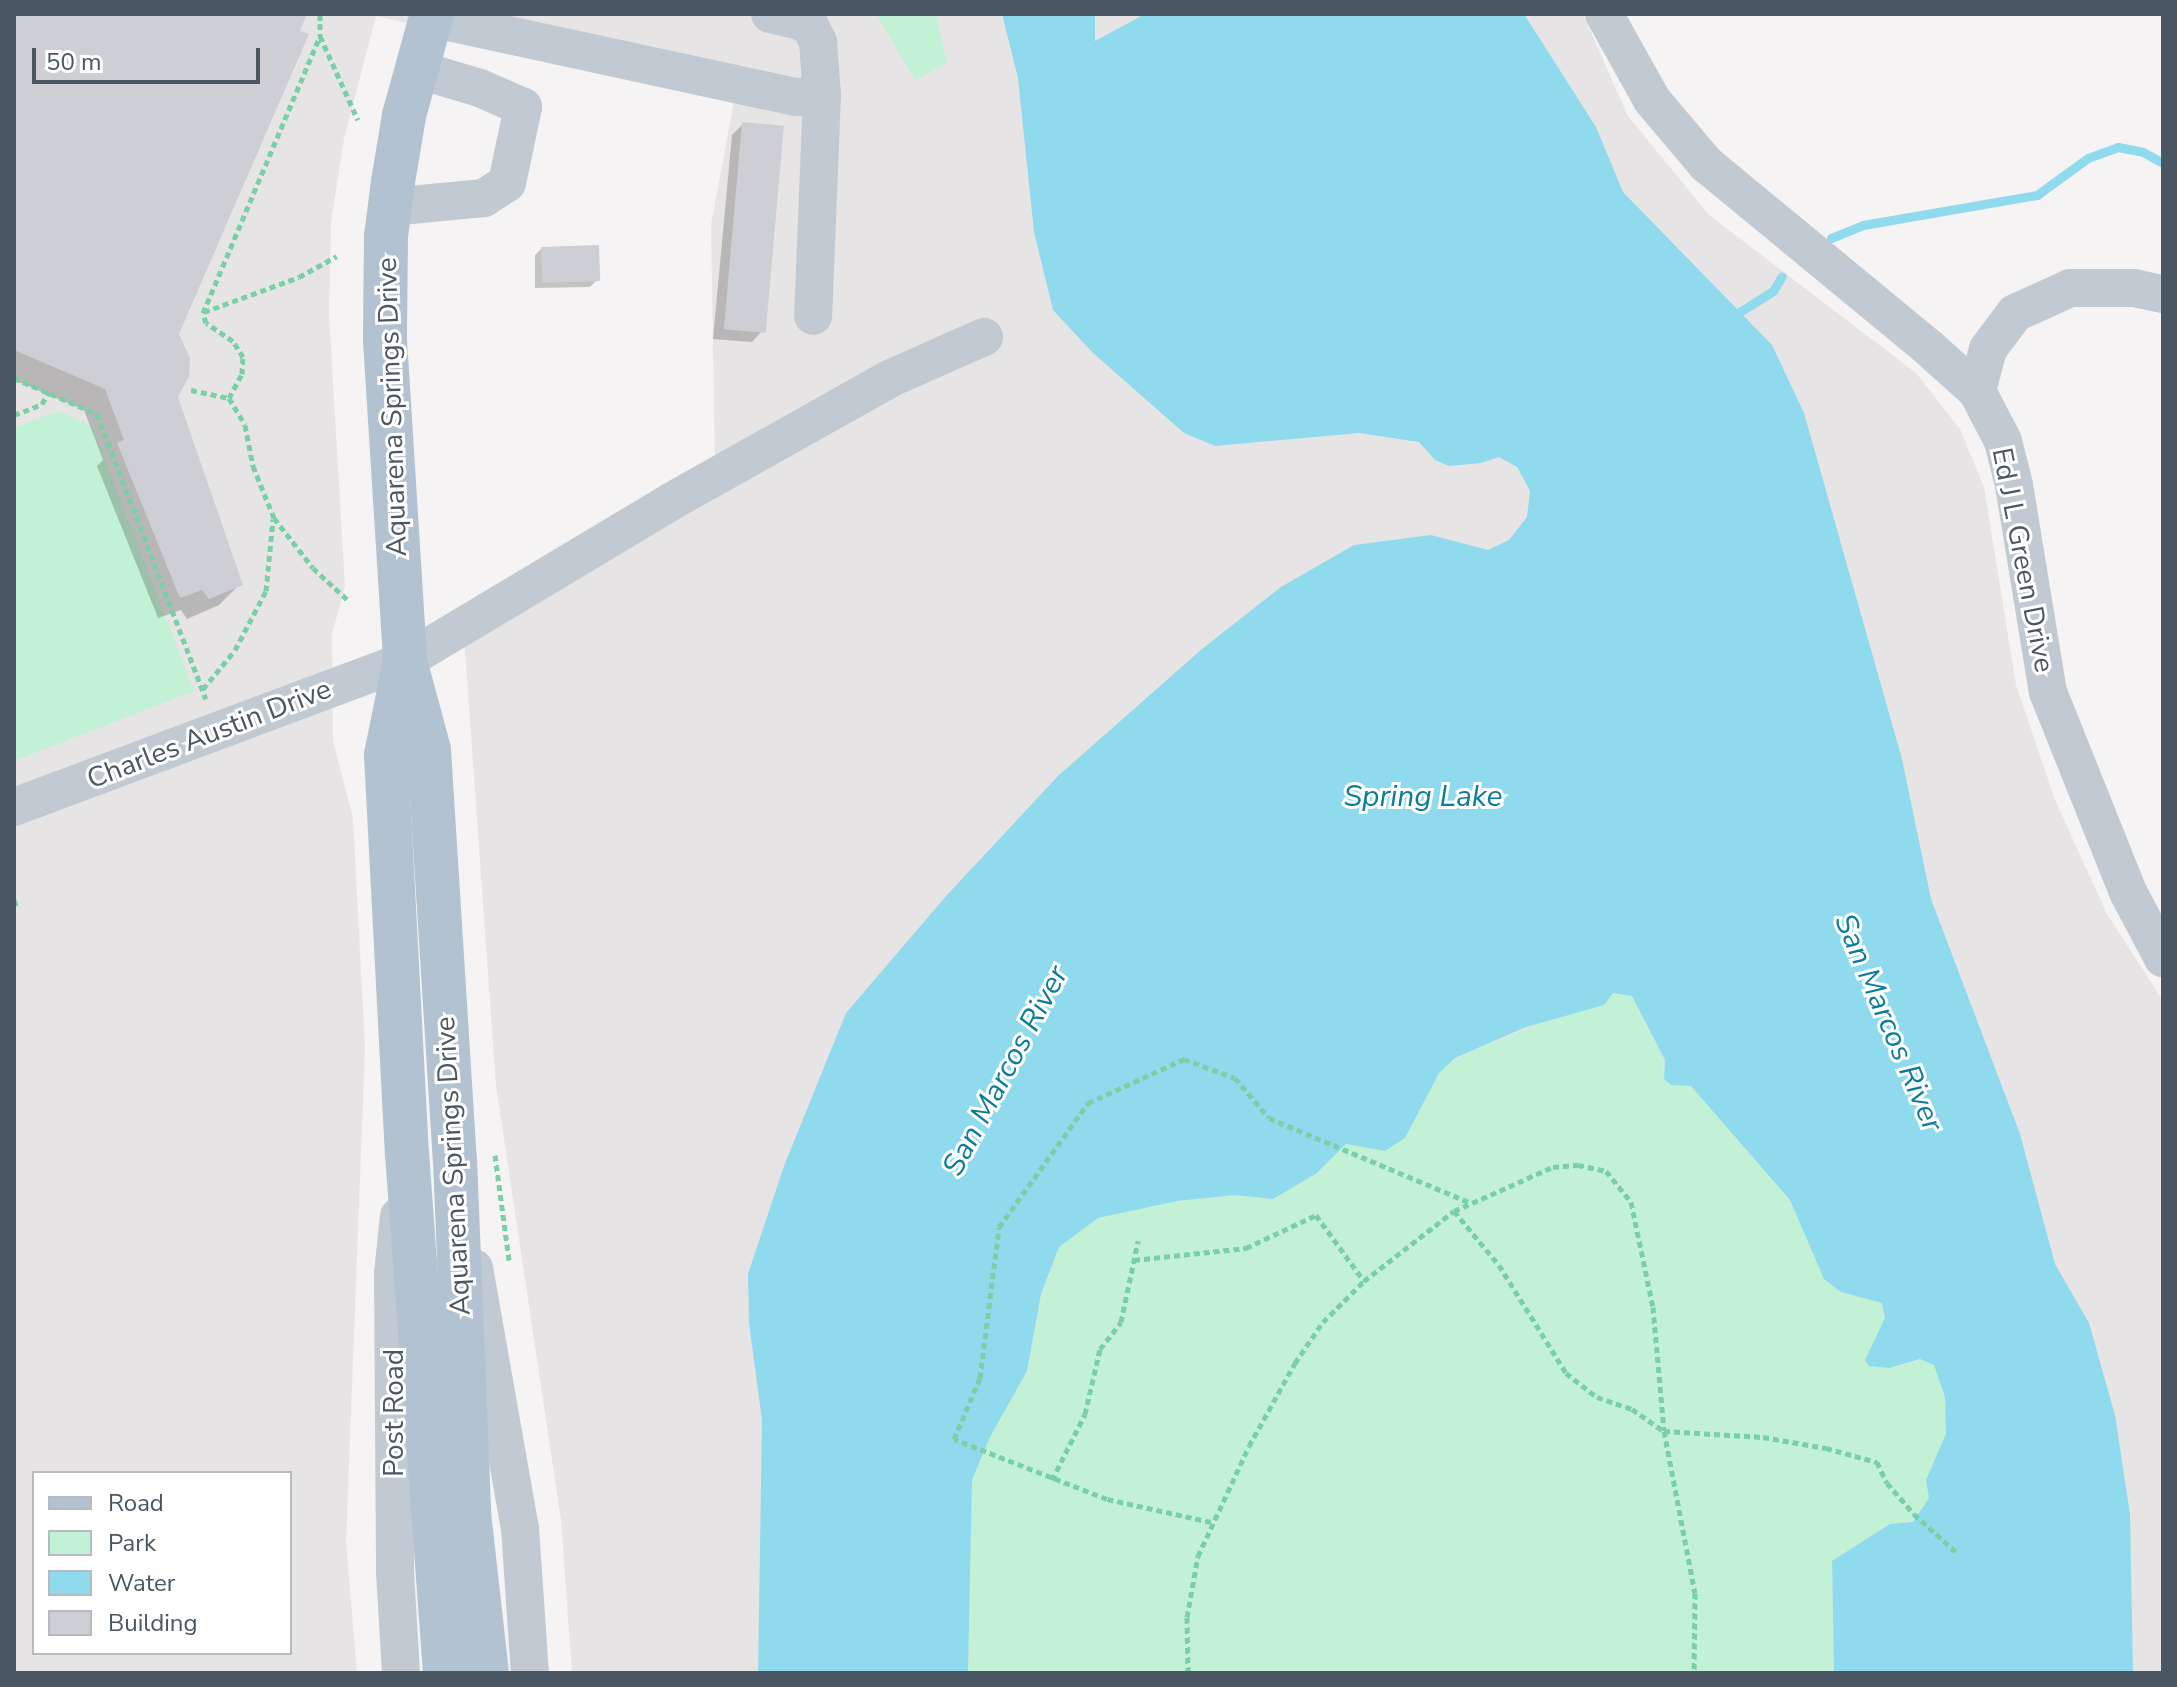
<!DOCTYPE html>
<html>
<head>
<meta charset="utf-8">
<style>
  body { margin:0 }
  #map { position:relative; width:2177px; height:1687px; overflow:hidden; background:#f5f3f3; font-family:"Nunito Sans",sans-serif }
  div>[style] { position:absolute }
  .education>* { inset:0; background:#e6e4e5 }
  .green>* { inset:0; background:#c3f1d5 }
  .water>* { inset:0; background:#90daee }
  .shadow>* { inset:0; background:#0003 }
  .stream>* { height:9px; margin:-4.5px; padding:0 4.5px; transform-origin:4.5px; border-radius:4.5px; background:#90daee }
  .building>* { inset:0; background:#cdcfd5; transform-origin:0 0 }
  .path>* { height:5px; margin-top:-2.5px; transform-origin:0; background:repeating-linear-gradient(90deg,#7ad0a6 0 6px,transparent 0 10px) }
  .minor>* { height:38px; margin:-19px; padding:0 19px; transform-origin:19px; border-radius:19px; background:#c1cad2 }
  .major>* { height:44px; margin:-22px; padding:0 22px; transform-origin:22px; border-radius:22px; background:#b3c2d1 }
  span { translate:-50% -50%; white-space:nowrap; text-align:center; line-height:1.15; -webkit-text-stroke:6px #fff; paint-order:stroke }
  .street-label { font-size:28px; color:#4a5661 }
  .water-label { font-size:30px; color:#0c7c9b; font-style:italic }
  .frame { position:absolute; inset:0; border:16px solid #4a5661; pointer-events:none }
  .legend { position:absolute; left:32px; top:1471px; width:260px; height:184px; box-sizing:border-box; background:#fff; border:2px solid #b7bbc0; margin:0; padding:10px 14px; list-style:none; font-size:24px; color:#4a5661 }
  .legend li { display:flex; align-items:center; gap:16px; height:40px }
  .legend b { width:40px; border:2px solid #b7bbc0 }
  .scale { position:absolute; left:32px; top:48px; width:228px; height:36px; box-sizing:border-box; border:4px solid #4a5661; border-top:0; padding-left:10px; font-size:24px; line-height:28px; white-space:nowrap; color:#4a5661; -webkit-text-stroke:6px #fff; paint-order:stroke }
</style>
</head>
<body>
<div id="map">
  <div class="education">
    <div style="clip-path:polygon(evenodd,14px 14px,1583px 14px,1628px 116px,1709px 215px,1916px 373px,1960px 429px,1984px 487px,2016px 685px,2055px 800px,2107px 914px,2163px 1001px,2163px 1673px,572px 1673px,561px 1520px,496px 1085px,462px 608px,715px 470px,711px 225px,735px 96px,376px 16px,344px 139px,331px 222px,329px 314px,345px 587px,332px 634px,333px 741px,353px 818px,365px 1048px,346px 1542px,357px 1673px,14px 1673px,14px 14px,34px 1473px,290px 1473px,290px 1653px,34px 1653px,34px 1473px)"></div>
  </div>
  <div class="green">
    <div style="clip-path:polygon(876px 14px,936px 14px,947px 63px,915px 80px)"></div>
    <div style="clip-path:polygon(58px 411px,92px 426px,194px 691px,14px 761px,14px 428px)"></div>
    <div style="clip-path:polygon(1613px 993px,1632px 996px,1665px 1061px,1662px 1069px,1671px 1085px,1691px 1086px,1790px 1200px,1824px 1279px,1841px 1292px,1882px 1303px,1885px 1318px,1866px 1359px,1869px 1365px,1903px 1365px,1920px 1359px,1934px 1365px,1946px 1397px,1946px 1434px,1926px 1480px,1929px 1498px,1913px 1522px,1890px 1524px,1832px 1561px,1834px 1673px,968px 1673px,972px 1480px,990px 1437px,1027px 1371px,1041px 1294px,1059px 1247px,1098px 1218px,1177px 1201px,1235px 1195px,1273px 1199px,1317px 1173px,1346px 1143px,1405px 1138px,1439px 1073px,1455px 1058px)"></div>
  </div>
  <div class="water">
    <div style="clip-path:polygon(1002px 14px,1095px 14px,1095px 41px,1145px 14px,1524px 14px,1596px 127px,1623px 192px,1772px 345px,1804px 413px,1902px 759px,1931px 899px,2020px 1134px,2055px 1264px,2089px 1323px,2115px 1415px,2130px 1514px,2133px 1673px,1834px 1673px,1832px 1561px,1890px 1524px,1913px 1522px,1929px 1498px,1926px 1480px,1946px 1434px,1945px 1397px,1934px 1365px,1920px 1359px,1889px 1368px,1869px 1366px,1865px 1360px,1885px 1318px,1882px 1303px,1841px 1292px,1824px 1279px,1790px 1200px,1691px 1086px,1671px 1085px,1664px 1079px,1665px 1060px,1632px 996px,1613px 993px,1604px 1005px,1526px 1027px,1455px 1058px,1439px 1073px,1405px 1138px,1385px 1151px,1346px 1144px,1317px 1173px,1273px 1199px,1235px 1195px,1177px 1201px,1098px 1218px,1059px 1247px,1041px 1294px,1027px 1371px,990px 1437px,972px 1480px,968px 1673px,758px 1673px,762px 1420px,749px 1323px,748px 1274px,784px 1166px,846px 1013px,947px 895px,1058px 776px,1202px 649px,1281px 587px,1354px 545px,1431px 535px,1488px 550px,1509px 540px,1527px 517px,1530px 491px,1517px 467px,1499px 457px,1481px 463px,1449px 466px,1435px 460px,1419px 442px,1359px 433px,1215px 446px,1184px 433px,1093px 353px,1053px 310px,1034px 232px,1018px 78px)"></div>
  </div>
  <div class="shadow">
    <div style="clip-path:polygon(14px 14px,305px 14px,177px 334px,176px 396px,240px 584px,219px 605px,187px 619px,181px 610px,158px 618px,97px 466px,103px 460px,84px 410px,14px 380px)"></div>
    <div style="clip-path:polygon(743px 124px,762px 331px,752px 342px,713px 339px,732px 135px)"></div>
    <div style="clip-path:polygon(542px 248px,597px 280px,590px 287px,535px 288px,535px 255px)"></div>
  </div>
  <div class="stream">
    <div style="left:1831px;top:238px;width:35px;rotate:-22deg"></div>
    <div style="left:1863px;top:225px;width:177px;rotate:-9.8deg"></div>
    <div style="left:2037px;top:195px;width:63px;rotate:-36deg"></div>
    <div style="left:2088px;top:158px;width:32px;rotate:-20deg"></div>
    <div style="left:2118px;top:147px;width:25px;rotate:11deg"></div>
    <div style="left:2143px;top:152px;width:23px;rotate:29deg"></div>
    <div style="left:1730px;top:318px;width:51px;rotate:-32.1deg"></div>
    <div style="left:1773px;top:291px;width:17px;rotate:-59deg"></div>
  </div>
  <div class="building">
    <div style="clip-path:polygon(14px 14px,307px 14px,300px 31px,309px 34px,179px 334px,190px 358px,189px 376px,178px 397px,243px 585px,209px 599px,202px 590px,180px 598px,117px 443px,124px 440px,105px 389px,14px 350px)"></div>
    <div style="left:742px;top:122px;width:42px;height:208px;rotate:5deg"></div>
    <div style="left:599px;top:245px;width:36px;height:58px;rotate:88deg"></div>
  </div>
  <div class="path">
    <div style="left:320px;top:14px;width:22px;rotate:90deg"></div>
    <div style="left:320px;top:36px;width:92px;rotate:65.7deg"></div>
    <div style="left:204px;top:312px;width:101px;rotate:-20.2deg"></div>
    <div style="left:299px;top:277px;width:43px;rotate:-28.9deg"></div>
    <div style="left:14px;top:378px;width:90px;rotate:23.4deg"></div>
    <div style="left:97px;top:414px;width:305px;rotate:69.1deg"></div>
    <div style="left:191px;top:390px;width:39px;rotate:12deg"></div>
    <div style="left:229px;top:398px;width:31px;rotate:59deg"></div>
    <div style="left:245px;top:425px;width:42px;rotate:79deg"></div>
    <div style="left:253px;top:466px;width:56px;rotate:68deg"></div>
    <div style="left:274px;top:518px;width:63px;rotate:52deg"></div>
    <div style="left:313px;top:568px;width:50px;rotate:42.6deg"></div>
    <div style="left:229px;top:398px;width:27px;rotate:-62deg"></div>
    <div style="left:242px;top:374px;width:17px;rotate:-87deg"></div>
    <div style="left:243px;top:357px;width:19px;rotate:-122deg"></div>
    <div style="left:233px;top:341px;width:32px;rotate:-146deg"></div>
    <div style="left:206px;top:323px;width:10px;rotate:-107deg"></div>
    <div style="left:203px;top:313px;width:301px;rotate:-67.1deg"></div>
    <div style="left:14px;top:415px;width:30px;rotate:-21deg"></div>
    <div style="left:42px;top:404px;width:13px;rotate:-61deg"></div>
    <div style="left:203px;top:689px;width:50px;rotate:-50.6deg"></div>
    <div style="left:235px;top:650px;width:67px;rotate:-62.3deg"></div>
    <div style="left:266px;top:591px;width:72px;rotate:-84.4deg"></div>
    <div style="left:14px;top:900px;width:8px;rotate:67deg"></div>
    <div style="left:495px;top:1155px;width:106px;rotate:82.4deg"></div>
    <div style="left:1454px;top:1211px;width:70px;rotate:50.2deg"></div>
    <div style="left:1499px;top:1265px;width:127px;rotate:58.2deg"></div>
    <div style="left:1566px;top:1373px;width:39px;rotate:38deg"></div>
    <div style="left:1597px;top:1397px;width:37px;rotate:19deg"></div>
    <div style="left:1632px;top:1409px;width:39px;rotate:35deg"></div>
    <div style="left:1664px;top:1431px;width:165px;rotate:79.2deg"></div>
    <div style="left:1695px;top:1593px;width:80px;rotate:90.7deg"></div>
    <div style="left:1134px;top:1260px;width:113px;rotate:-6.1deg"></div>
    <div style="left:1246px;top:1248px;width:77px;rotate:-25.2deg"></div>
    <div style="left:1316px;top:1215px;width:82px;rotate:54deg"></div>
    <div style="left:1052px;top:1480px;width:74px;rotate:-63.4deg"></div>
    <div style="left:1085px;top:1414px;width:67px;rotate:-77deg"></div>
    <div style="left:1100px;top:1349px;width:34px;rotate:-52deg"></div>
    <div style="left:1121px;top:1322px;width:83px;rotate:-78.1deg"></div>
    <div style="left:1211px;top:1522px;width:107px;rotate:-167.5deg"></div>
    <div style="left:1107px;top:1499px;width:164px;rotate:-158.6deg"></div>
    <div style="left:954px;top:1439px;width:66px;rotate:-66.9deg"></div>
    <div style="left:980px;top:1378px;width:152px;rotate:-82.8deg"></div>
    <div style="left:999px;top:1227px;width:153px;rotate:-54.3deg"></div>
    <div style="left:1088px;top:1103px;width:106px;rotate:-24.6deg"></div>
    <div style="left:1184px;top:1059px;width:54px;rotate:20.4deg"></div>
    <div style="left:1235px;top:1078px;width:52px;rotate:49.6deg"></div>
    <div style="left:1269px;top:1118px;width:219px;rotate:22.8deg"></div>
    <div style="left:1188px;top:1673px;width:56px;rotate:-91deg"></div>
    <div style="left:1187px;top:1617px;width:62px;rotate:-79.8deg"></div>
    <div style="left:1198px;top:1556px;width:121px;rotate:-65.1deg"></div>
    <div style="left:1249px;top:1446px;width:95px;rotate:-61deg"></div>
    <div style="left:1295px;top:1363px;width:50px;rotate:-55.7deg"></div>
    <div style="left:1323px;top:1322px;width:58px;rotate:-45deg"></div>
    <div style="left:1364px;top:1281px;width:114px;rotate:-37.9deg"></div>
    <div style="left:1454px;top:1211px;width:108px;rotate:-24deg"></div>
    <div style="left:1553px;top:1167px;width:25px;rotate:-5deg"></div>
    <div style="left:1578px;top:1165px;width:29px;rotate:12deg"></div>
    <div style="left:1606px;top:1171px;width:40px;rotate:51deg"></div>
    <div style="left:1631px;top:1202px;width:107px;rotate:78.2deg"></div>
    <div style="left:1653px;top:1307px;width:124px;rotate:84.9deg"></div>
    <div style="left:1664px;top:1431px;width:99px;rotate:3.5deg"></div>
    <div style="left:1763px;top:1437px;width:64px;rotate:9.9deg"></div>
    <div style="left:1826px;top:1448px;width:53px;rotate:15.4deg"></div>
    <div style="left:1877px;top:1462px;width:23px;rotate:65deg"></div>
    <div style="left:1887px;top:1483px;width:41px;rotate:48.9deg"></div>
    <div style="left:1914px;top:1514px;width:58px;rotate:42.2deg"></div>
  </div>
  <div class="minor">
    <div style="left:770px;top:14px;width:31px;rotate:13deg"></div>
    <div style="left:800px;top:21px;width:13px;rotate:32deg"></div>
    <div style="left:811px;top:28px;width:16px;rotate:63deg"></div>
    <div style="left:818px;top:42px;width:53px;rotate:85.7deg"></div>
    <div style="left:822px;top:95px;width:221px;rotate:92.3deg"></div>
    <div style="left:1604px;top:14px;width:98px;rotate:60.8deg"></div>
    <div style="left:1652px;top:100px;width:84px;rotate:49.8deg"></div>
    <div style="left:1706px;top:164px;width:289px;rotate:39.5deg"></div>
    <div style="left:1929px;top:348px;width:64px;rotate:41.9deg"></div>
    <div style="left:1977px;top:391px;width:56px;rotate:62.5deg"></div>
    <div style="left:2003px;top:441px;width:45px;rotate:76deg"></div>
    <div style="left:2014px;top:485px;width:210px;rotate:80.7deg"></div>
    <div style="left:2048px;top:692px;width:215px;rotate:68.2deg"></div>
    <div style="left:2128px;top:892px;width:75px;rotate:62.1deg"></div>
    <div style="left:430px;top:18px;width:374px;rotate:12.2deg"></div>
    <div style="left:796px;top:97px;width:26px;rotate:-4deg"></div>
    <div style="left:390px;top:207px;width:94px;rotate:-5.5deg"></div>
    <div style="left:484px;top:198px;width:27px;rotate:-33deg"></div>
    <div style="left:507px;top:183px;width:78px;rotate:-78.1deg"></div>
    <div style="left:523px;top:107px;width:47px;rotate:-156.2deg"></div>
    <div style="left:480px;top:88px;width:67px;rotate:-163.5deg"></div>
    <div style="left:1977px;top:391px;width:43px;rotate:-75.3deg"></div>
    <div style="left:1988px;top:349px;width:45px;rotate:-53.1deg"></div>
    <div style="left:2015px;top:313px;width:60px;rotate:-24.4deg"></div>
    <div style="left:2070px;top:288px;width:64px"></div>
    <div style="left:2134px;top:288px;width:30px;rotate:12deg"></div>
    <div style="left:14px;top:807px;width:417px;rotate:-20.5deg"></div>
    <div style="left:405px;top:661px;width:311px;rotate:-30.9deg"></div>
    <div style="left:672px;top:501px;width:249px;rotate:-29.3deg"></div>
    <div style="left:889px;top:379px;width:104px;rotate:-23.9deg"></div>
    <div style="left:399px;top:1216px;width:58px;rotate:95.9deg"></div>
    <div style="left:393px;top:1274px;width:298px;rotate:89.6deg"></div>
    <div style="left:395px;top:1572px;width:101px;rotate:86.6deg"></div>
    <div style="left:474px;top:1268px;width:264px;rotate:80deg"></div>
    <div style="left:520px;top:1528px;width:145px;rotate:86.1deg"></div>
  </div>
  <div class="major">
    <div style="left:432px;top:14px;width:106px;rotate:105.4deg"></div>
    <div style="left:404px;top:116px;width:67px;rotate:99.5deg"></div>
    <div style="left:393px;top:182px;width:55px;rotate:97.3deg"></div>
    <div style="left:386px;top:237px;width:103px;rotate:90.6deg"></div>
    <div style="left:385px;top:340px;width:322px;rotate:86.4deg"></div>
    <div style="left:405px;top:661px;width:92px;rotate:74.9deg"></div>
    <div style="left:429px;top:750px;width:410px;rotate:86.4deg"></div>
    <div style="left:455px;top:1159px;width:354px;rotate:87.7deg"></div>
    <div style="left:469px;top:1513px;width:161px;rotate:83.6deg"></div>
    <div style="left:403px;top:671px;width:86px;rotate:101.4deg"></div>
    <div style="left:386px;top:755px;width:399px;rotate:87deg"></div>
    <div style="left:407px;top:1153px;width:521px;rotate:85.82deg"></div>
  </div>
  <div class="street-label">
    <span style="left:392px;top:407px;rotate:-92deg">Aquarena Springs Drive</span>
    <span style="left:2023px;top:560px;rotate:79deg">Ed J L Green Drive</span>
    <span style="left:209px;top:734px;rotate:-21deg">Charles Austin Drive</span>
    <span style="left:453px;top:1166px;rotate:-93deg">Aquarena Springs Drive</span>
    <span style="left:394px;top:1413px;rotate:-90deg">Post Road</span>
  </div>
  <div class="water-label">
    <span style="left:1423px;top:797px">Spring Lake</span>
    <span style="left:1888px;top:1023px;rotate:67deg">San Marcos River</span>
    <span style="left:1006px;top:1071px;rotate:-62deg">San Marcos River</span>
  </div>
  <div class="frame"></div>
  <ul class="legend">
  <li><b style="height:10px;background:#b3c2d1"></b>Road</li>
  <li><b style="height:22px;background:#c3f1d5"></b>Park</li>
  <li><b style="height:22px;background:#90daee"></b>Water</li>
  <li><b style="height:22px;background:#cdcfd5"></b>Building</li>
  </ul>
  <div class="scale">50 m</div>
</div>
</body>
</html>
